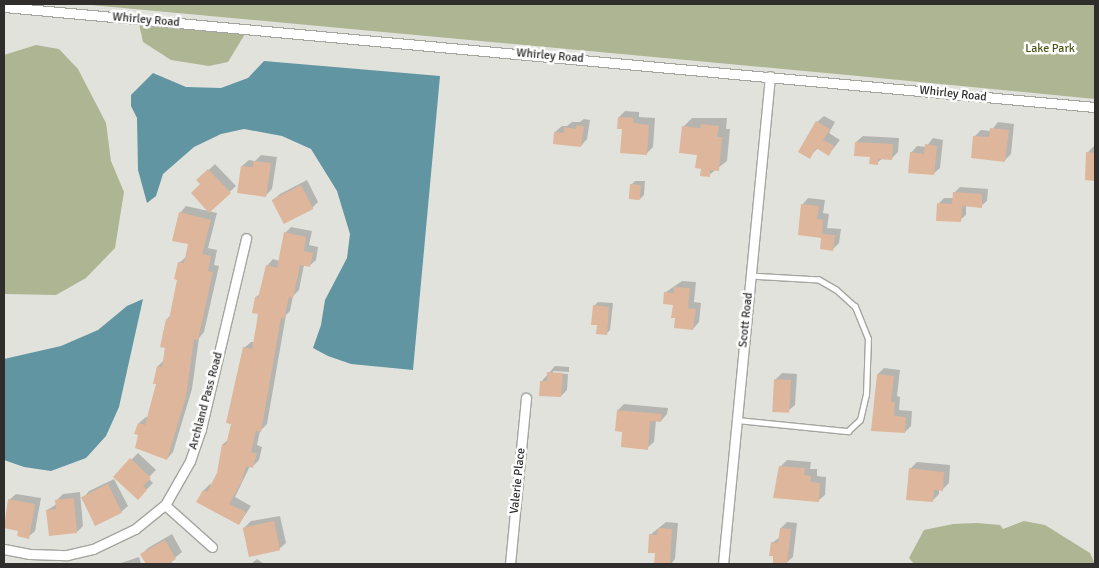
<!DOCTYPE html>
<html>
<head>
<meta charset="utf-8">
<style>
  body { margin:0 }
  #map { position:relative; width:1099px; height:568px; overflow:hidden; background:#e2e2dd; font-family:Signika,sans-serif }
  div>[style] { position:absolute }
  .green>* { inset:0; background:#aeb593 }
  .water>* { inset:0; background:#6095a1 }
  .shadow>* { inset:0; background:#0003 }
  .building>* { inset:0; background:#ddb69b; transform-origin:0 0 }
  .roads { filter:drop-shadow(1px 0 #a5a5a0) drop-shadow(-1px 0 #a5a5a0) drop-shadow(0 1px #a5a5a0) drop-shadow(0 -1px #a5a5a0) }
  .lane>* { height:4.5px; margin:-2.25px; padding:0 2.25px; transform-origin:2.25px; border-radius:2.25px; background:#fff }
  .street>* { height:9px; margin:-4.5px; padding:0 4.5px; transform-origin:4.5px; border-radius:4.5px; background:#fff }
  span { translate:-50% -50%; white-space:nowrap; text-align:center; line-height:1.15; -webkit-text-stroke:5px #fff; paint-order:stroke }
  .street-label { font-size:12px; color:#2f2e2d }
  .park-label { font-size:12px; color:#4d5715 }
  .frame { position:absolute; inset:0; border:5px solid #2f2e2d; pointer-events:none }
</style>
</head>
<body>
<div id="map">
  <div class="green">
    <div style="clip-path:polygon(80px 4px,1095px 4px,1095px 99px,858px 76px)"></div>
    <div style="clip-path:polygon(139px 24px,245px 34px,228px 62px,209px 66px,171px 60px,143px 42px)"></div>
    <div style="clip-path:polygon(36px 45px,59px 49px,78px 69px,106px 123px,111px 161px,124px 192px,115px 248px,86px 278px,56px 295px,4px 294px,4px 55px)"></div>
    <div style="clip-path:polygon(1024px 521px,1045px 525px,1090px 553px,1095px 564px,914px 564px,909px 558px,924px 530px,953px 524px,977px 523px,1000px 525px,1003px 529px)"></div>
  </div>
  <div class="water">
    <div style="clip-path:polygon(264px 61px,440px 76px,413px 370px,351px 364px,328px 356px,313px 348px,321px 325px,325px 300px,347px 258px,350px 234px,337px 191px,311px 149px,282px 136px,244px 129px,221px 134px,194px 147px,163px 174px,156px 196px,147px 203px,138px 170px,137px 118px,131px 106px,131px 95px,153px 73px,186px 87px,221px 88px,248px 78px)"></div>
    <div style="clip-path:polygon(143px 299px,119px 407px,106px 436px,86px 458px,51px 471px,24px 467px,4px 460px,4px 359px,61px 346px,98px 330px,127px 306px)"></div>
  </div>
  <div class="shadow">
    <div style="clip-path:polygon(625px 111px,639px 112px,639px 117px,655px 118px,653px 147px,646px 154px,623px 128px,619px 117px)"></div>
    <div style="clip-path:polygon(824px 116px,835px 122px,829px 133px,840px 140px,829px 154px,818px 148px,809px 157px,817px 122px)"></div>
    <div style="clip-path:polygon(692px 118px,727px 118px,726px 129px,730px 129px,727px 161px,709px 175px,702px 168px,698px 154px,683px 127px)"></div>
    <div style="clip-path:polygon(584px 119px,590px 120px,587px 139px,581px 146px,555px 132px,562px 126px,567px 126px,572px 122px,580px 122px)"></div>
    <div style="clip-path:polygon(998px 122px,1014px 124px,1011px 154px,1005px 160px,975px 136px,981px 130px,991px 131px)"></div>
    <div style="clip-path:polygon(863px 136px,899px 138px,898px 152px,892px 158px,883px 158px,877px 163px,856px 142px)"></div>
    <div style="clip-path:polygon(933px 138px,943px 140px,940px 168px,933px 174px,911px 153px,917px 146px,926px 147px)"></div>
    <div style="clip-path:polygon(1094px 146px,1095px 179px,1086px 179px,1088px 152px)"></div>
    <div style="clip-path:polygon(261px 155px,277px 157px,272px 189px,266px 195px,242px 166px,249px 160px,255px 161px)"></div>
    <div style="clip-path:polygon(215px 164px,236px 186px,209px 211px,201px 184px,198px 180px)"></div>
    <div style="clip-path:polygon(307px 180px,318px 202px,312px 208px,273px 200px,280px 194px)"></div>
    <div style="clip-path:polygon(635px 181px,645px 181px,644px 195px,640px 199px,631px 185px)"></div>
    <div style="clip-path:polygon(960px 187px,988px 189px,987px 201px,981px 206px,966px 205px,966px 215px,960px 220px,939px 203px,944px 198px,954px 198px,954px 193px)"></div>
    <div style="clip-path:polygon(808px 198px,825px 200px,823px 213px,829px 214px,827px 228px,841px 229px,839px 243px,833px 249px,802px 205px)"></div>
    <div style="clip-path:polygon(186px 206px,217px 213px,208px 248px,217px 250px,214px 265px,219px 266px,204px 332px,199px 338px,192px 389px,173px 452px,167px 459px,139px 423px,146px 417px,149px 418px,158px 383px,158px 366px,164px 360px,167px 319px,171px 315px,179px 279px,179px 263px,186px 257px,189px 243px,180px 213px)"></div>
    <div style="clip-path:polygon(291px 227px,312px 231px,309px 245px,318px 247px,316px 260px,309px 266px,304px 265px,299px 290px,293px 296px,290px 311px,286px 315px,267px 424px,260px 431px,257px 445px,262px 447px,259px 460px,252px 467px,250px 466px,235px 497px,251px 506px,239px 524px,198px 502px,204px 490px,210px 484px,212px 485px,219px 473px,223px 444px,229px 439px,244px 348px,251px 342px,254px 342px,259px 313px,256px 297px,261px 293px,267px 266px,273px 259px,279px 261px,285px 233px)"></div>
    <div style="clip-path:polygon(682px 281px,696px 282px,694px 302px,701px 303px,699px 322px,693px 329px,676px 317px,674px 304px,666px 292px)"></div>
    <div style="clip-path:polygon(598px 302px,613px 303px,610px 330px,606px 334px,598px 324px,594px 306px)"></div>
    <div style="clip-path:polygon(555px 366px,569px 367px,569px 372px,553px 371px,553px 373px,568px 374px,567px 390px,561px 396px,541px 382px)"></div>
    <div style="clip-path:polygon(884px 368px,900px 370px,897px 396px,900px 397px,899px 410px,912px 411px,911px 426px,905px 432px,872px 430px,878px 374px)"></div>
    <div style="clip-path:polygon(782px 373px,797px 374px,795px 405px,788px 411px,776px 379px)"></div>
    <div style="clip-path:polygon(624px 404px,668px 408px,667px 414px,661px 421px,656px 420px,654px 442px,647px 448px,623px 431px,618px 410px)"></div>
    <div style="clip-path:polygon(138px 453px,156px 470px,148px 478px,153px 483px,138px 498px,115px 477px)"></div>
    <div style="clip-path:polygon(787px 460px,811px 462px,810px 469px,817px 469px,817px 476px,826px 477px,825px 495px,818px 501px,780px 467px)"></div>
    <div style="clip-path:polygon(917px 462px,950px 465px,949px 483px,942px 490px,939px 489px,939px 494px,932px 501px,910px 469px)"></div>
    <div style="clip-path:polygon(114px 479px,128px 506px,121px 512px,83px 498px,89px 491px)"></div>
    <div style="clip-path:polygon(80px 492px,83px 526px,77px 532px,47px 510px,57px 504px,57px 500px,63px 494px)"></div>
    <div style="clip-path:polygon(16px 494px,41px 498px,35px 531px,28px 537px,20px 530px,9px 500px)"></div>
    <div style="clip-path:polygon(280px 516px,286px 543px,279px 549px,244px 528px,251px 521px)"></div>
    <div style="clip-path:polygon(666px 522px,678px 523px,675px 559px,671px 564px,656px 564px,657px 552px,650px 535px)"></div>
    <div style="clip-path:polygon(787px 522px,797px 523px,793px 557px,786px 563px,775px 555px,772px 543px,780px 537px,781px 528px)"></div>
    <div style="clip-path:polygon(172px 534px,182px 552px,171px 561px,173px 564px,147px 564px,142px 554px,148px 548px)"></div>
    <div style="clip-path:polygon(139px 557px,141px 564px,118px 564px)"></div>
    <div style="clip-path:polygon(257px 559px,264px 564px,251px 564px)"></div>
  </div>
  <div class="building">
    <div style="clip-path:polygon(618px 117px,634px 118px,633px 123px,649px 125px,647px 155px,620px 153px,622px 129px,617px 129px)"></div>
    <div style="clip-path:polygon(816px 121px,830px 129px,823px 140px,834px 146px,829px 156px,816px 148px,810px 159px,798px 152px)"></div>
    <div style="clip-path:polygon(701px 124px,719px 126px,717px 137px,722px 137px,719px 171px,710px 170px,710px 177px,700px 176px,701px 169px,695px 168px,697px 155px,679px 153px,682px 126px,700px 128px)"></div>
    <div style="clip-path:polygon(576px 125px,584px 126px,581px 147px,553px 144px,554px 132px,564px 133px,564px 127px,576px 129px)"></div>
    <div style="clip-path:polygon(990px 128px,1009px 130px,1005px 162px,971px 158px,973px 136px,989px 137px)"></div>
    <div style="clip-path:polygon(855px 142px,893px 144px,892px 160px,878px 159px,878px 165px,869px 164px,870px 157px,854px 156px)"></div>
    <div style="clip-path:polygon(925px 144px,937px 146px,934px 175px,908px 173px,910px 152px,924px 154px)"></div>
    <div style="clip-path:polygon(1086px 152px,1095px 153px,1095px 181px,1085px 180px)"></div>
    <div style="clip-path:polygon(253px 161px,271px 163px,266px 197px,237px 193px,241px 166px,253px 167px)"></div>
    <div style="clip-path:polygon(208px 169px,231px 193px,209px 213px,191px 193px,200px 184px,196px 180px)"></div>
    <div style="left:630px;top:184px;width:11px;height:15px;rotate:5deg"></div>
    <div style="left:301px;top:185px;width:27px;height:33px;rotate:63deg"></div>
    <div style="clip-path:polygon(953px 192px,982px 194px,982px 208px,962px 206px,961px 222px,936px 221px,937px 203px,952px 204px)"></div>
    <div style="clip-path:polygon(801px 204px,819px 206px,817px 219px,823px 220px,822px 234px,835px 235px,833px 251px,820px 249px,821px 238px,798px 235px)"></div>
    <div style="clip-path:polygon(179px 212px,211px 220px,202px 254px,211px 256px,208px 271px,213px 272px,198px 340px,194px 339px,186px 397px,167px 460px,135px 448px,138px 435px,134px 434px,138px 423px,145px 425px,156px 384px,153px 384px,157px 366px,162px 367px,165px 348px,160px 347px,166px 319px,169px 319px,177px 280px,174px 279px,178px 262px,184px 263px,188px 244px,172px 241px)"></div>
    <div style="clip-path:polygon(284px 232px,306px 237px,304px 251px,313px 253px,310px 267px,300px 265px,293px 298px,289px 297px,284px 319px,281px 318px,261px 432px,256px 431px,251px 452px,257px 453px,253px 468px,246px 466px,242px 481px,229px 504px,246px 512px,239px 525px,196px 502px,203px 490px,207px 492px,217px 473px,222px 444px,226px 445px,231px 424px,226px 423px,243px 347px,252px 349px,256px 327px,258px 314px,252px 313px,255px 297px,258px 298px,266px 265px,277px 268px)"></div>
    <div style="clip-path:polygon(674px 287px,690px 288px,688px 308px,696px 309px,693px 330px,674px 328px,675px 318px,671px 318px,673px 305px,663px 304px,664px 292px,674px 293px)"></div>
    <div style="clip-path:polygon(593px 305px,609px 307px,607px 335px,596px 334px,597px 325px,591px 325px)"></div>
    <div style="clip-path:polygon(547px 372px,563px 373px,561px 397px,539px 396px,540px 381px,547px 381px)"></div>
    <div style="clip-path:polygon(877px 374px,894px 376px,891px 402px,895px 402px,894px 416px,906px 417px,905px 433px,871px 431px)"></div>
    <div style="left:774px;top:379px;width:17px;height:33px;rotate:3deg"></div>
    <div style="clip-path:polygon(617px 410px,662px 414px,661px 422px,650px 421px,648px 450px,621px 447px,622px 432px,615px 431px)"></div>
    <div style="clip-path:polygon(130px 458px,151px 478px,143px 486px,147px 490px,138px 500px,113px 477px)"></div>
    <div style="clip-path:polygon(779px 466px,805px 468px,804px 475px,811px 476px,811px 482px,820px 483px,819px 502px,773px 498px)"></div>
    <div style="clip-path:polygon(909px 468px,944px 472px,943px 491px,934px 490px,933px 502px,906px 500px)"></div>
    <div style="left:108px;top:484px;width:32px;height:30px;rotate:64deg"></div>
    <div style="clip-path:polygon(74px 498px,77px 533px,49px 536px,46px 510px,56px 509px,55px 500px)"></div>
    <div style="clip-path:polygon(8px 499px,35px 504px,29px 539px,17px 536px,18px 531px,4px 528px)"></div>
    <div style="left:274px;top:521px;width:30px;height:32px;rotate:78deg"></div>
    <div style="clip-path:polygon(658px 528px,672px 529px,670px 564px,654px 564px,655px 553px,648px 553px,649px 534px,657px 535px)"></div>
    <div style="clip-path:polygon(780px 528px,791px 529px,787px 564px,773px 563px,773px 556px,769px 556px,771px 542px,778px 543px)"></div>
    <div style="clip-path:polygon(165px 540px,176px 559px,168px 564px,146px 564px,140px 554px)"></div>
  </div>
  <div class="roads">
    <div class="lane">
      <div style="left:737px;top:420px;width:112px;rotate:5.7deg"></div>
      <div style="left:848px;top:431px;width:16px;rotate:-43deg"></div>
      <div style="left:860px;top:420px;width:26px;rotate:-77deg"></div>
      <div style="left:866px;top:395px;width:56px;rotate:-88deg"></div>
      <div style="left:868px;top:339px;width:35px;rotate:-112deg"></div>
      <div style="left:855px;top:307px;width:25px;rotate:-138deg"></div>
      <div style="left:836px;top:290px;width:20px;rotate:-150deg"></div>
      <div style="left:819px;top:280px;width:69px;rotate:-176.7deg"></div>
    </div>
    <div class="street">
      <div style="left:4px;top:7px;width:1096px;rotate:5.24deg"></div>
      <div style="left:165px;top:505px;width:63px;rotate:41.8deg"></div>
      <div style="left:4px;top:549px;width:26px;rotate:11deg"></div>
      <div style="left:30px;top:554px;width:37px;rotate:2deg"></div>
      <div style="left:67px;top:555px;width:27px;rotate:-13deg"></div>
      <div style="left:93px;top:549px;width:47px;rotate:-25.5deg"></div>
      <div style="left:135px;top:529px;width:38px;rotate:-39deg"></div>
      <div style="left:165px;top:505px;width:51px;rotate:-60.4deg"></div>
      <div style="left:190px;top:461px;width:34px;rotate:-71deg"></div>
      <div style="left:201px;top:429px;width:196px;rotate:-76.7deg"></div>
      <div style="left:510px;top:564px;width:167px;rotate:-84.5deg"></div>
      <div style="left:723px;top:564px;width:490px;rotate:-84.5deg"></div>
    </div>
  </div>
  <div class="street-label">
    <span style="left:146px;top:20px;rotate:5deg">Whirley Road</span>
    <span style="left:550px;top:56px;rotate:5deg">Whirley Road</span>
    <span style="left:953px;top:94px;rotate:6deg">Whirley Road</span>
    <span style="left:746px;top:320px;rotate:-84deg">Scott Road</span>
    <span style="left:206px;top:401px;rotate:-75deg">Archland Pass Road</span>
    <span style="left:518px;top:481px;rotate:-84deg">Valerie Place</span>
  </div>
  <div class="park-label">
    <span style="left:1050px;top:49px">Lake Park</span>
  </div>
  <div class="frame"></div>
</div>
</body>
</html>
